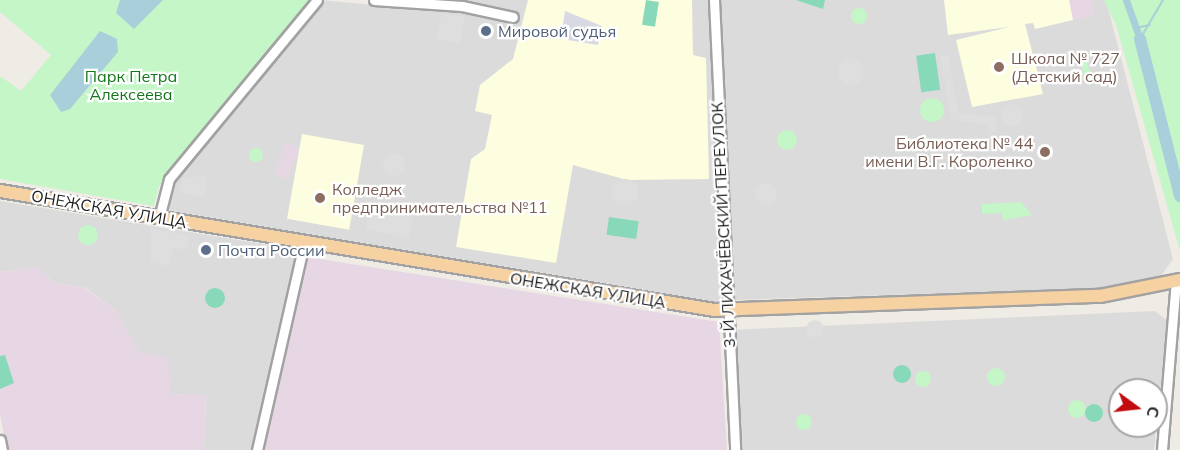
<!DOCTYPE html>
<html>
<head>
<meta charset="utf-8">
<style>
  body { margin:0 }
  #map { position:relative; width:1180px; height:450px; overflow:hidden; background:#efebe5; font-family:Mulish,sans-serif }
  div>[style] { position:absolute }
  .residential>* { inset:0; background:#dcdbdb }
  .industrial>* { inset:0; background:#e7d7e4; transform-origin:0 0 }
  .education>* { inset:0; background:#fdfddf; transform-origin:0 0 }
  .park>* { inset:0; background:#c4f6c8; transform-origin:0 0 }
  .round { border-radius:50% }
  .pitch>* { inset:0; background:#87d9b9; transform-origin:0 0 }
  .parking>* { inset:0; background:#dedede; transform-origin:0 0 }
  .plaza>* { inset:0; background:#d9d9e4 }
  .water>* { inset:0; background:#a8cfda }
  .stream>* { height:2px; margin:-1px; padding:0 1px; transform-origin:1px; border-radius:1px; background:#a8cfda }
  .canal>* { height:7px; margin:-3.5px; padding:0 3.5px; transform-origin:3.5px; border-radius:3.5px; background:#a8cfda }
  .river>* { height:12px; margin:-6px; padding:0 6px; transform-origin:6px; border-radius:6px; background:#a8cfda }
  .roads { filter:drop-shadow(2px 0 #a2a2a2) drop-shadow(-2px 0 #a2a2a2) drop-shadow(0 2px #a2a2a2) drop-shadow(0 -2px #a2a2a2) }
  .minor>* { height:9px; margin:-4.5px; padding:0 4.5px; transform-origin:4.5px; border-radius:4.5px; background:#fff }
  .major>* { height:12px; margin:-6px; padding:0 6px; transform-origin:6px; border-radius:6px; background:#f6d1a2 }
  .dots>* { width:16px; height:16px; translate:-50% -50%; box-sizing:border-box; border:3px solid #fff; border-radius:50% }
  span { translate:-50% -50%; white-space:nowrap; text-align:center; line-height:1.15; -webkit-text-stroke:4.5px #fff; paint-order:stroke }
  .service-label { font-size:16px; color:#4e5e75 }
  .left { translate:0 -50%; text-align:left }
  .education-label { font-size:16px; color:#785e54 }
  .right { translate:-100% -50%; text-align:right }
  .park-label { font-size:16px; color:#127619 }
  .street-label { font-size:16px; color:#1e1e1e }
  .north { position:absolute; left:1108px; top:378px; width:60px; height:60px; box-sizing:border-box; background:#fff; border:2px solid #a5a5a5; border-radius:50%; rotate:105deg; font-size:16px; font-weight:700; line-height:24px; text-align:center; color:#1e1e1e }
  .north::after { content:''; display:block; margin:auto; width:21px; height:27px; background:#c00c0e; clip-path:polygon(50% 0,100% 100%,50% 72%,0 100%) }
</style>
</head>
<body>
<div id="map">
  <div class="residential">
    <div style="clip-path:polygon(320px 0,437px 11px,439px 0,711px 0,722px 295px,717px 302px,166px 210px,170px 185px)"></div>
    <div style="clip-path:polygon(718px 0,1106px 0,1173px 259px,1160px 277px,1104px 288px,733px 300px)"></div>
    <div style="clip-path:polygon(0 201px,299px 250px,253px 450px,204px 450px,206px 396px,170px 394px,125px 334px,116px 311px,86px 288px,55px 283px,36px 267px,0 272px)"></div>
    <div style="clip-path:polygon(evenodd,1155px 311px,1166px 320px,1166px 335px,1154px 450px,739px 450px,731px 330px,1155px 311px,1120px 390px,1156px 390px,1156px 426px,1120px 426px,1120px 390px)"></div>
  </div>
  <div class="industrial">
    <div style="clip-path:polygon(1069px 0,1091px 0,1095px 15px,1073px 20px)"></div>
    <div style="left:286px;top:143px;width:14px;height:33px;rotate:21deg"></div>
    <div style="clip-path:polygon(307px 257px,719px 322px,727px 450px,262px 450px)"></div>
    <div style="clip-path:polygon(36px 267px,55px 283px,85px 288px,116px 311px,140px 353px,168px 358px,170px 394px,206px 395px,204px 450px,7px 450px,0 414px,0 272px)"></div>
  </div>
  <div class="education">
    <div style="clip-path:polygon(528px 0,692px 0,693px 55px,706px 58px,709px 179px,627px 180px,573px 165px,556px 263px,456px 247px,471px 159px,485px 149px,492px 115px,475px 111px,480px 85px,513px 59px)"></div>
    <div style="clip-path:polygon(944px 0,1069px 0,1073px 20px,1035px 29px,1033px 23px,1025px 24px,1043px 94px,972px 107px,956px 40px,1009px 27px,948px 35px)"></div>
    <div style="left:302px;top:134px;width:63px;height:86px;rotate:10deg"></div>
  </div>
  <div class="park">
    <div style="clip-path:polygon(0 0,312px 0,159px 186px,154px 206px,0 179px,0 76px,21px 91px,51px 55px,0 12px)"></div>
    <div style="clip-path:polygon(1104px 0,1180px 0,1180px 251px,1116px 25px)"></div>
    <div class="round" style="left:851px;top:8px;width:16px;height:16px"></div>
    <div style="left:1084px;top:50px;width:35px;height:6px;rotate:75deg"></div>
    <div class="round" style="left:920px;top:98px;width:24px;height:24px"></div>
    <div class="round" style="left:777px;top:130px;width:20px;height:20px"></div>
    <div class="round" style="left:249px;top:148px;width:14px;height:14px"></div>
    <div style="clip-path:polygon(1021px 202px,1032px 215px,1003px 220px,1002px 213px,982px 214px,982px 204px)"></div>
    <div class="round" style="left:78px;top:225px;width:20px;height:20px"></div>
    <div class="round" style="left:987px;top:368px;width:18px;height:18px"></div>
    <div class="round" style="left:915px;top:371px;width:16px;height:16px"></div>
    <div class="round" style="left:1068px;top:400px;width:18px;height:18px"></div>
    <div class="round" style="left:796px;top:414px;width:16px;height:16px"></div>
  </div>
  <div class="pitch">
    <div style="left:646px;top:0;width:13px;height:25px;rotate:9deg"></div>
    <div style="clip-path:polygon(796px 0,825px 0,823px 9px)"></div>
    <div style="left:935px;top:53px;width:37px;height:19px;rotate:82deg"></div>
    <div style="left:609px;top:217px;width:30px;height:18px;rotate:8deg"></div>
    <div class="round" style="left:205px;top:288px;width:20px;height:20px"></div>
    <div style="clip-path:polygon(5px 355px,14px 383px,0 389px,0 356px)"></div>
    <div class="round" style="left:893px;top:365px;width:18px;height:18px"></div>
    <div class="round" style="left:1085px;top:404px;width:18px;height:18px"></div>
  </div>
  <div class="parking">
    <div style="clip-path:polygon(442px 14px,465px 16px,460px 43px,436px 39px)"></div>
    <div style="clip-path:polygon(948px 55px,958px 113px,995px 117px,997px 132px,989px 133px,988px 125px,951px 120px,940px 56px)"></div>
    <div class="round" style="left:838px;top:59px;width:26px;height:26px"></div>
    <div class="round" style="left:1001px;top:104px;width:22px;height:22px"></div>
    <div class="round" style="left:383px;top:154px;width:22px;height:22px"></div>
    <div style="clip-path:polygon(208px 175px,204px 197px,179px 193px,183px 178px)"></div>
    <div class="round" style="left:612px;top:179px;width:26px;height:26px"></div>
    <div class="round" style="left:755px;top:183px;width:22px;height:22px"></div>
    <div style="left:370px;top:209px;width:44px;height:21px;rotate:11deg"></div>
    <div style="clip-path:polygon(150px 228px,189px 236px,187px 250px,173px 248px,169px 266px,151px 262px)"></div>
    <div class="round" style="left:806px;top:320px;width:18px;height:18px"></div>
  </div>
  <div class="plaza">
    <div style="clip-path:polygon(565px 11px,602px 26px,598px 45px,568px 40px,570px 27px,563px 25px)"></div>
  </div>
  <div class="water">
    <div style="clip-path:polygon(120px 0,163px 0,134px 29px,116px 13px)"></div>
    <div style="clip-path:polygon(100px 31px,117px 39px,118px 52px,70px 109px,61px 112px,50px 95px)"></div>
  </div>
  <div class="stream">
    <div style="left:1136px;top:28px;width:14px;rotate:-12deg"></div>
    <div style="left:1140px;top:39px;width:45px;rotate:-59.5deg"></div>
  </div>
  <div class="canal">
    <div style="left:1126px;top:0;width:41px;rotate:70.3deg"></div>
  </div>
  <div class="river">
    <div style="left:1140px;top:39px;width:162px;rotate:75.7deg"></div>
  </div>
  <div class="roads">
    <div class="minor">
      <div style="left:374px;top:0;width:88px;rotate:3.9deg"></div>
      <div style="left:462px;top:6px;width:52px;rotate:12.2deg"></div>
      <div style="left:714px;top:0;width:450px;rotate:87.3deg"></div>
      <div style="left:159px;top:218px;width:40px;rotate:-75.6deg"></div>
      <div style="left:169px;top:179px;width:232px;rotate:-50.4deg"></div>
      <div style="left:0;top:440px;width:10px;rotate:79deg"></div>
      <div style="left:257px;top:450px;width:212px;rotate:-77.2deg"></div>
      <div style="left:1162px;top:450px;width:170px;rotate:-85.3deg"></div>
    </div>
    <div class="major">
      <div style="left:0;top:191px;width:724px;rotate:9.46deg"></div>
      <div style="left:714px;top:310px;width:386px;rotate:-2.1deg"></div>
      <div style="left:1100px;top:296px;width:82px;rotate:-11.3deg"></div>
    </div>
  </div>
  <div class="dots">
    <div style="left:486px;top:31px;background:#5c6f8a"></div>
    <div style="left:999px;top:67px;background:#8d6e63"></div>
    <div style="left:1045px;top:152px;background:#8d6e63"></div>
    <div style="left:320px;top:198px;background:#8d6e63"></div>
    <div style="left:206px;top:250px;background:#5c6f8a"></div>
  </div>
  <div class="service-label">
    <span class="left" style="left:498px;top:31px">Мировой судья</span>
    <span class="left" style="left:218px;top:250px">Почта России</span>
  </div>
  <div class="education-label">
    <span class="left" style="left:1011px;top:67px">Школа № 727<br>(Детский сад)</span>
    <span class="right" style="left:1033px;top:152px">Библиотека № 44<br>имени В.Г. Короленко</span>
    <span class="left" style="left:332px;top:198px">Колледж<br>предпринимательства №11</span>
  </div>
  <div class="park-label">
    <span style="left:131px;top:85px">Парк Петра<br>Алексеева</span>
  </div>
  <div class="street-label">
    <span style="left:109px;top:209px;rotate:10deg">ОНЕЖСКАЯ УЛИЦА</span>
    <span style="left:723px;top:225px;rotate:-93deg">3-Й ЛИХАЧЁВСКИЙ ПЕРЕУЛОК</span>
    <span style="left:588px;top:290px;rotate:9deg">ОНЕЖСКАЯ УЛИЦА</span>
  </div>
  <div class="north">С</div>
</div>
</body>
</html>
